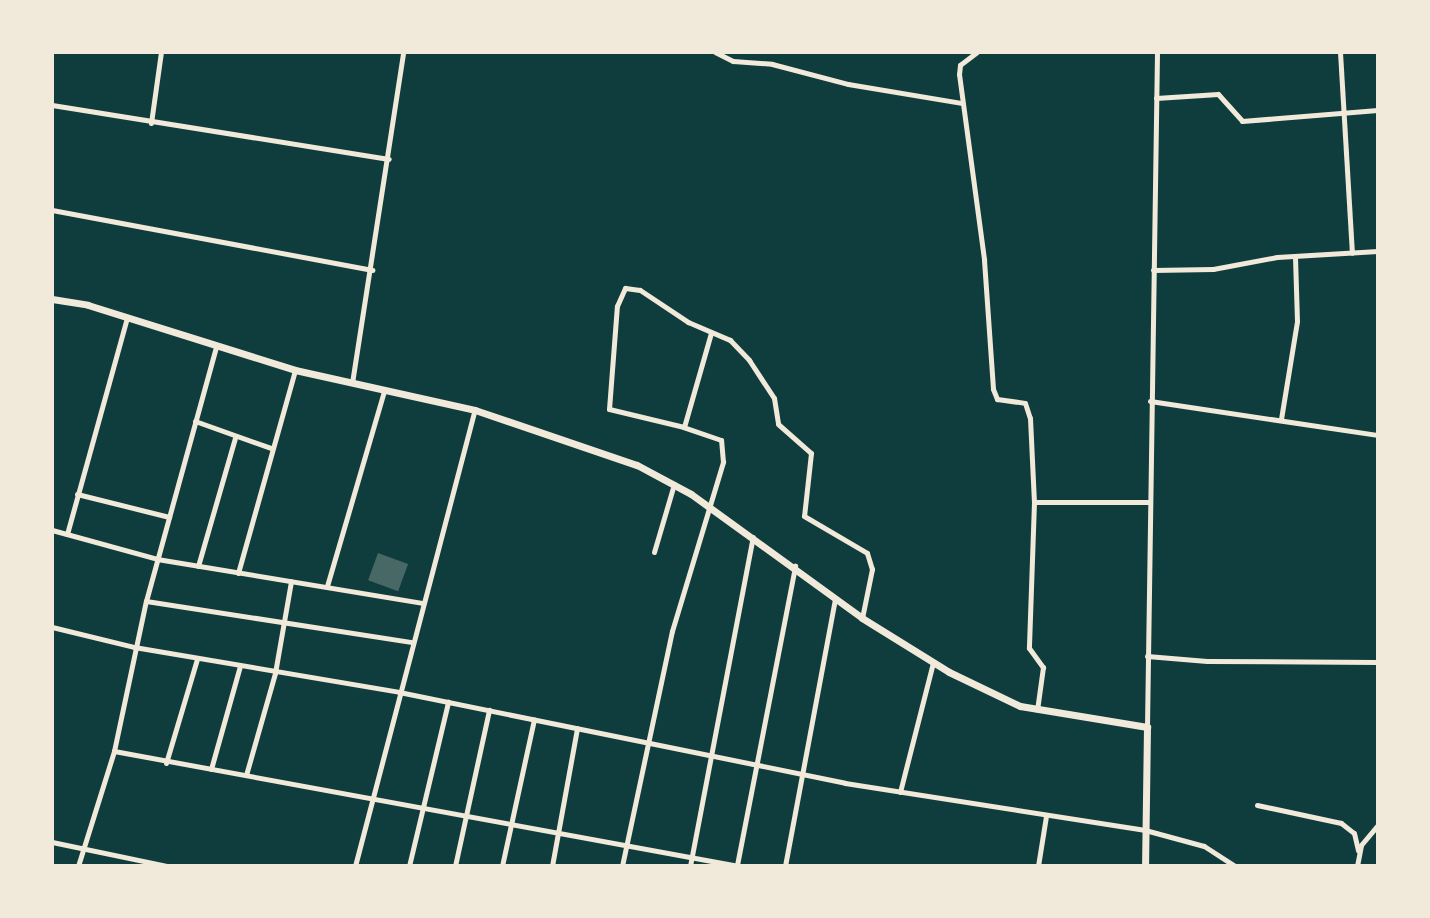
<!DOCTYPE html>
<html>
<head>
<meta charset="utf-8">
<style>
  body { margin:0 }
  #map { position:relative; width:1430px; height:918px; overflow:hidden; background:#0f3d3e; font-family:Commissioner,sans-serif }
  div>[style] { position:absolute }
  .building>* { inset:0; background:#486865; transform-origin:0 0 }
  .minor>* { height:5px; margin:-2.5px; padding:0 2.5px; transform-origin:2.5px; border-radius:2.5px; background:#f1e9da }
  .tertiary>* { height:7px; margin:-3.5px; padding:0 3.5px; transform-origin:3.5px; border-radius:3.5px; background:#f1e9da }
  span { translate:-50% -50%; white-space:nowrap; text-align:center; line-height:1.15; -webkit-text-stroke:6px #f1e9da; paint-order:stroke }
  .frame { position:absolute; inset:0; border:54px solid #f1e9da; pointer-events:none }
</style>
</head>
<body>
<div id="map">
  <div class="building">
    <div style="left:378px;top:553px;width:32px;height:29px;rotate:20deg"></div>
  </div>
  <div class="minor">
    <div style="left:715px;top:52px;width:20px;rotate:27deg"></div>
    <div style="left:733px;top:61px;width:39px;rotate:4deg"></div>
    <div style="left:772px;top:64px;width:79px;rotate:14.7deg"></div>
    <div style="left:848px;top:84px;width:116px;rotate:9.5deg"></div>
    <div style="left:977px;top:52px;width:21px;rotate:143deg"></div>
    <div style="left:960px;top:65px;width:9px;rotate:96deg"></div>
    <div style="left:959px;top:74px;width:188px;rotate:82.3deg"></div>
    <div style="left:984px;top:260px;width:129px;rotate:86deg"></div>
    <div style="left:993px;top:389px;width:11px;rotate:68deg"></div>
    <div style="left:997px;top:399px;width:28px;rotate:8deg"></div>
    <div style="left:1025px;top:403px;width:16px;rotate:72deg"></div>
    <div style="left:1030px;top:418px;width:84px;rotate:87.3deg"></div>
    <div style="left:1034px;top:502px;width:146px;rotate:92deg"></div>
    <div style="left:1029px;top:648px;width:24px;rotate:54deg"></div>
    <div style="left:1043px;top:667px;width:43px;rotate:97.9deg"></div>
    <div style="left:1340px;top:52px;width:201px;rotate:86.6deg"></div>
    <div style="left:1156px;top:98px;width:62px;rotate:-3.7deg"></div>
    <div style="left:1218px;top:94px;width:36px;rotate:48deg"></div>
    <div style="left:1242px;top:121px;width:136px;rotate:-4.6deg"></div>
    <div style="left:52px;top:105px;width:341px;rotate:9.1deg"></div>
    <div style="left:151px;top:123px;width:72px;rotate:-82deg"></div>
    <div style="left:52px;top:210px;width:326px;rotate:10.6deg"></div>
    <div style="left:1153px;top:270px;width:60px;rotate:-1deg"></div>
    <div style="left:1213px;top:269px;width:65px;rotate:-10.6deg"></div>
    <div style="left:1277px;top:257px;width:101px;rotate:-3.4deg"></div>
    <div style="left:352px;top:383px;width:335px;rotate:-81.2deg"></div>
    <div style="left:1150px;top:401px;width:231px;rotate:8.5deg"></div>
    <div style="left:1281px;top:419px;width:99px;rotate:-80.7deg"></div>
    <div style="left:1297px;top:321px;width:65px;rotate:-91.8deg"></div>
    <div style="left:195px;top:421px;width:81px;rotate:19.6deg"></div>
    <div style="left:684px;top:427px;width:77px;rotate:-166.5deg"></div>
    <div style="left:609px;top:409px;width:103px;rotate:-85.6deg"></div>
    <div style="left:617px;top:306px;width:20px;rotate:-66deg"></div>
    <div style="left:625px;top:288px;width:15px;rotate:8deg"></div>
    <div style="left:640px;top:290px;width:58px;rotate:33.7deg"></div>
    <div style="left:688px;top:322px;width:46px;rotate:23.2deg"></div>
    <div style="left:730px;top:340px;width:28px;rotate:46deg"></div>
    <div style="left:749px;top:360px;width:45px;rotate:56.7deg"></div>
    <div style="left:774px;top:398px;width:26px;rotate:81deg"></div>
    <div style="left:778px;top:424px;width:44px;rotate:41.3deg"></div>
    <div style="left:811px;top:453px;width:63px;rotate:96.3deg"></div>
    <div style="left:804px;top:516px;width:73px;rotate:30.4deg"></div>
    <div style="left:867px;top:553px;width:17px;rotate:73deg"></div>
    <div style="left:872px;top:569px;width:50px;rotate:101.5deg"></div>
    <div style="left:77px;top:494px;width:95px;rotate:14deg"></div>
    <div style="left:1034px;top:502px;width:116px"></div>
    <div style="left:52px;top:530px;width:109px;rotate:15.4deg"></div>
    <div style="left:157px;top:559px;width:270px;rotate:9.4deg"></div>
    <div style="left:67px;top:534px;width:225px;rotate:-74.5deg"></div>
    <div style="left:654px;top:552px;width:71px;rotate:-73.6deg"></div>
    <div style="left:198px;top:566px;width:133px;rotate:-73.9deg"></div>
    <div style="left:238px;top:573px;width:211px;rotate:-74.3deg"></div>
    <div style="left:327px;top:586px;width:203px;rotate:-73.7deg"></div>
    <div style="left:146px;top:601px;width:269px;rotate:8.8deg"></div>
    <div style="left:52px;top:627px;width:84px;rotate:13.7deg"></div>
    <div style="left:134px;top:647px;width:269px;rotate:9.6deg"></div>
    <div style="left:399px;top:692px;width:455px;rotate:11.5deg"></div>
    <div style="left:845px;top:783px;width:304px;rotate:8.9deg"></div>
    <div style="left:1145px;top:830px;width:61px;rotate:15.2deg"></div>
    <div style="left:1204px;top:846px;width:37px;rotate:33deg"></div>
    <div style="left:1147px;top:656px;width:60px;rotate:4.8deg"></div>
    <div style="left:1207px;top:661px;width:171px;rotate:0.3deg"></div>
    <div style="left:1147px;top:727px;width:675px;rotate:-89.15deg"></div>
    <div style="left:114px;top:751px;width:635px;rotate:10.43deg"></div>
    <div style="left:166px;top:763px;width:109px;rotate:-73.4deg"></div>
    <div style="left:211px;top:769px;width:107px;rotate:-74.3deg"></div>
    <div style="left:246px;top:775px;width:106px;rotate:-74.1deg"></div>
    <div style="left:275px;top:673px;width:93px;rotate:-80.1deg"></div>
    <div style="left:900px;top:792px;width:133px;rotate:-75.7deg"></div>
    <div style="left:1257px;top:805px;width:86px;rotate:12.1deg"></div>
    <div style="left:1341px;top:823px;width:16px;rotate:38deg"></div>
    <div style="left:1354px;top:833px;width:18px;rotate:77deg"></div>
    <div style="left:52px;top:842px;width:117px;rotate:11.8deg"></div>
    <div style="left:737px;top:865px;width:305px;rotate:-79deg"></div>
    <div style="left:78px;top:866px;width:121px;rotate:-72.6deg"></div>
    <div style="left:114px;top:751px;width:153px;rotate:-78deg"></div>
    <div style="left:146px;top:601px;width:264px;rotate:-74.6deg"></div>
    <div style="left:355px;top:866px;width:472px;rotate:-75.3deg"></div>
    <div style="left:409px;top:866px;width:169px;rotate:-76.6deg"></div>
    <div style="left:455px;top:866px;width:160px;rotate:-77.7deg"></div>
    <div style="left:502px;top:866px;width:150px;rotate:-77.7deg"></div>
    <div style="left:552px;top:866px;width:140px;rotate:-79.7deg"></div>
    <div style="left:622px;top:866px;width:240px;rotate:-78deg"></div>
    <div style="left:672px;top:631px;width:177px;rotate:-73.2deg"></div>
    <div style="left:723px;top:462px;width:22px;rotate:-95deg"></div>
    <div style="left:721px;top:440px;width:39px;rotate:-161deg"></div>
    <div style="left:684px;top:427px;width:98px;rotate:-74deg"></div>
    <div style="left:690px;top:866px;width:335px;rotate:-79.2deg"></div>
    <div style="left:785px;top:866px;width:272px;rotate:-79.4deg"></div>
    <div style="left:1038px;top:866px;width:51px;rotate:-80.9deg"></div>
    <div style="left:1357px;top:866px;width:21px;rotate:-79deg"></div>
    <div style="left:1361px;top:845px;width:26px;rotate:-50deg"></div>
  </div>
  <div class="tertiary">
    <div style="left:52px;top:299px;width:36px;rotate:9deg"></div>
    <div style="left:88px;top:305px;width:217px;rotate:17.4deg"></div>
    <div style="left:295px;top:370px;width:184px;rotate:12.5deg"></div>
    <div style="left:475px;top:410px;width:171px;rotate:18.8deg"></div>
    <div style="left:637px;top:465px;width:61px;rotate:28.2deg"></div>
    <div style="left:691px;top:494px;width:211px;rotate:35.9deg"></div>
    <div style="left:862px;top:618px;width:102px;rotate:31.8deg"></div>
    <div style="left:949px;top:672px;width:79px;rotate:25.6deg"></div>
    <div style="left:1020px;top:706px;width:129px;rotate:9.4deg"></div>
    <div style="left:1147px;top:727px;width:139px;rotate:90.8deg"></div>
  </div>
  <div class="frame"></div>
</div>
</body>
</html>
